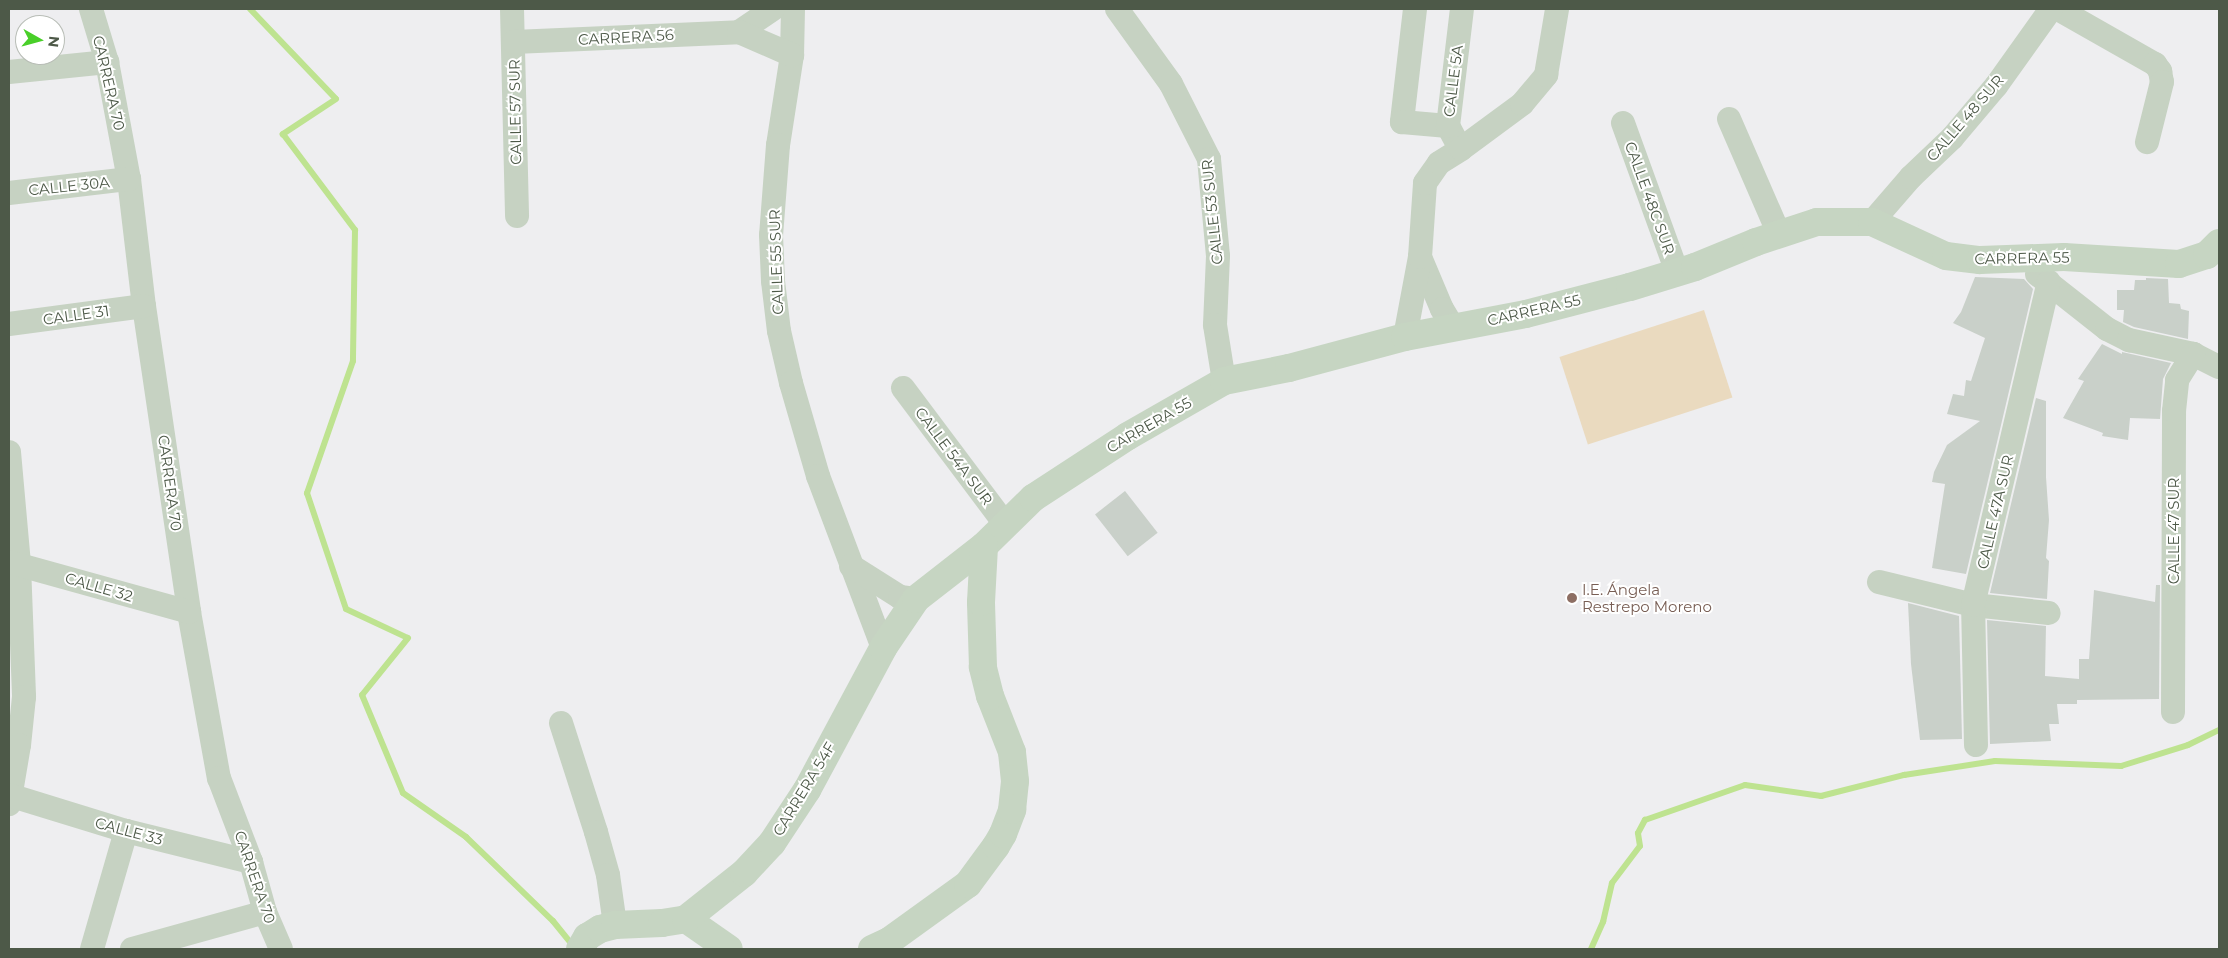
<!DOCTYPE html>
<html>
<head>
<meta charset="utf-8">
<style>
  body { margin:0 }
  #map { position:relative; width:2228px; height:958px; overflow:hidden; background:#eeeef0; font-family:Montserrat,sans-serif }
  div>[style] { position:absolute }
  .green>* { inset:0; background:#eadabf; transform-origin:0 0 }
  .stream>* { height:6px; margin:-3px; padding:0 3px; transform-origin:3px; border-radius:3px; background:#bee390 }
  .building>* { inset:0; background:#c9d0c9; transform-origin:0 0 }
  .street>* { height:24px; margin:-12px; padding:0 12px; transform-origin:12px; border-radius:12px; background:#c6d2c2 }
  .secondary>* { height:28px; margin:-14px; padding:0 14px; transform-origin:14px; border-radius:14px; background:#c6d5c2 }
  .dots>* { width:14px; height:14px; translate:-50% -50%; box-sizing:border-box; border:2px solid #fff; border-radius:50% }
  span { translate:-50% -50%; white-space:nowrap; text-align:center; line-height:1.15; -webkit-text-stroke:4px #fff; paint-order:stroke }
  .street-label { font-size:15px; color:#4d5948 }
  .education-label { font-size:15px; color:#785e54 }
  .left { translate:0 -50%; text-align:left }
  .frame { position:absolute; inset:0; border:10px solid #4d5948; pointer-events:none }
  .north { position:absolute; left:15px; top:15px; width:50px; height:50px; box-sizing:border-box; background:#fff; border:1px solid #b8bdb6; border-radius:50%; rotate:97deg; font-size:14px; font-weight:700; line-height:20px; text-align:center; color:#4d5948 }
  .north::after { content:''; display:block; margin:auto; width:18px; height:22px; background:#49cf29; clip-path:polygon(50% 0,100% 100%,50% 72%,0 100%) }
</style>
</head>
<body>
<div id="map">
  <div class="green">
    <div style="left:1704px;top:310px;width:92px;height:152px;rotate:72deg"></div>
  </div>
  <div class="stream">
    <div style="left:250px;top:9px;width:124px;rotate:46.3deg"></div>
    <div style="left:336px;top:99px;width:64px;rotate:146.6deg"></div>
    <div style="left:283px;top:134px;width:120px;rotate:53.1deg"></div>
    <div style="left:355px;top:230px;width:131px;rotate:90.9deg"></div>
    <div style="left:353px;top:361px;width:140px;rotate:109.2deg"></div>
    <div style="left:307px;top:493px;width:122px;rotate:71.4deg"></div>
    <div style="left:346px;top:609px;width:68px;rotate:25.1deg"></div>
    <div style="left:408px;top:638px;width:73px;rotate:128.9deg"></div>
    <div style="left:362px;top:695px;width:106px;rotate:67.3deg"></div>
    <div style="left:403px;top:793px;width:77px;rotate:34.9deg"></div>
    <div style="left:466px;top:837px;width:121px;rotate:44deg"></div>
    <div style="left:553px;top:921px;width:32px;rotate:51deg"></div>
    <div style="left:1591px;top:949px;width:30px;rotate:-66deg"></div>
    <div style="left:1603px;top:922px;width:40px;rotate:-77deg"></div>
    <div style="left:1612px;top:883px;width:46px;rotate:-52.9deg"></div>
    <div style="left:1640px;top:846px;width:13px;rotate:-99deg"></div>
    <div style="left:1638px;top:833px;width:15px;rotate:-62deg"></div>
    <div style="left:1645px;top:820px;width:106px;rotate:-19.3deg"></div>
    <div style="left:1745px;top:785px;width:77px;rotate:8.2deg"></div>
    <div style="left:1821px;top:796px;width:86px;rotate:-14.2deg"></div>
    <div style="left:1904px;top:775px;width:92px;rotate:-8.7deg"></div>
    <div style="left:1995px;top:761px;width:126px;rotate:2.3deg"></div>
    <div style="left:2121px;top:766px;width:70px;rotate:-17.4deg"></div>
    <div style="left:2188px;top:745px;width:34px;rotate:-26deg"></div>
  </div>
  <div class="building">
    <div style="clip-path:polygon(1975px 277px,2024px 279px,2033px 289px,1966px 574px,1932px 568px,1945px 484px,1932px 482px,1934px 472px,1947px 445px,1980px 421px,1947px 414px,1953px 394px,1964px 396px,1966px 380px,1971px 381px,1985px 338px,1953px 323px,1961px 312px)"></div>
    <div style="clip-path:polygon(2146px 278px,2168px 279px,2169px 303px,2180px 304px,2181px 309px,2189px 311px,2188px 339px,2134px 327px,2123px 322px,2124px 310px,2117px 310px,2117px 290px,2134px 290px,2135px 280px,2146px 280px)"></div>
    <div style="clip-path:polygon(2102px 344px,2122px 354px,2122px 352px,2171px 363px,2163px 379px,2160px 419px,2130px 418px,2128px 440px,2102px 436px,2103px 433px,2063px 418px,2084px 381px,2078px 379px)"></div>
    <div style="clip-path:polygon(2036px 398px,2046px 401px,2046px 477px,2049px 520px,2046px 558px,2049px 561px,2047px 599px,1990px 593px)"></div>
    <div style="left:1125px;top:491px;width:53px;height:38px;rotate:52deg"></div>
    <div style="clip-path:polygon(2156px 585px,2160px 585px,2159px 699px,2077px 700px,2077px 704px,2057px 704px,2059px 724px,2049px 724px,2051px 741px,1990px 744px,1987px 620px,2046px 626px,2045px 676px,2079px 679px,2079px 659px,2089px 659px,2094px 590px,2155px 602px)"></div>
    <div style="clip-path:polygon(1908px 603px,1959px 616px,1962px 739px,1920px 740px,1911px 664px)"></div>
  </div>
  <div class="street">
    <div style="left:91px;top:9px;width:55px;rotate:73.2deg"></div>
    <div style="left:107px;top:62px;width:119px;rotate:79.4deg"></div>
    <div style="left:129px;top:179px;width:128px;rotate:83.3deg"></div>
    <div style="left:144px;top:306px;width:309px;rotate:81.6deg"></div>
    <div style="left:189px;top:612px;width:169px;rotate:79.8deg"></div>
    <div style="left:219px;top:778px;width:90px;rotate:69.1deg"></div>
    <div style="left:251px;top:862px;width:52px;rotate:74.4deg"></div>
    <div style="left:265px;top:912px;width:40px;rotate:66.6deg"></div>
    <div style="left:512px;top:9px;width:207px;rotate:88.6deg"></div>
    <div style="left:793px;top:9px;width:46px;rotate:91.2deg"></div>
    <div style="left:792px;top:55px;width:91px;rotate:98.8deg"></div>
    <div style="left:778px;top:145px;width:90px;rotate:94.4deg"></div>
    <div style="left:771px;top:235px;width:46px;rotate:87.5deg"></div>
    <div style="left:773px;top:281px;width:50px;rotate:83.2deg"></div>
    <div style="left:779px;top:331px;width:53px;rotate:77deg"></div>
    <div style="left:791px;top:383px;width:97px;rotate:73.8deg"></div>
    <div style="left:818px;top:476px;width:184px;rotate:69.3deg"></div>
    <div style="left:1117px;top:9px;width:92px;rotate:54.2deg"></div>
    <div style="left:1171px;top:84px;width:84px;rotate:63.1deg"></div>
    <div style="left:1209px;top:159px;width:97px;rotate:84.7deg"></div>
    <div style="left:1218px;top:256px;width:69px;rotate:92.5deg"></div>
    <div style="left:1215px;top:325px;width:57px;rotate:80.9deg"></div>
    <div style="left:1415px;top:9px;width:114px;rotate:96.6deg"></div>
    <div style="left:1402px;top:122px;width:46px;rotate:5deg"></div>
    <div style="left:2058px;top:9px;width:112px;rotate:29.6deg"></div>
    <div style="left:2155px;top:64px;width:9px;rotate:54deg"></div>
    <div style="left:2160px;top:71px;width:11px;rotate:80deg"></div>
    <div style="left:2162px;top:82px;width:62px;rotate:104deg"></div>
    <div style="left:739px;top:32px;width:41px;rotate:-34.1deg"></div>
    <div style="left:514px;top:42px;width:225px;rotate:-2.5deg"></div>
    <div style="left:739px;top:32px;width:58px;rotate:23.5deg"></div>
    <div style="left:9px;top:72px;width:99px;rotate:-5.8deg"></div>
    <div style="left:1729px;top:119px;width:125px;rotate:66.5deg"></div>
    <div style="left:1623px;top:123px;width:158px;rotate:70.1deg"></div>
    <div style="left:1455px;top:139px;width:15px;rotate:-118deg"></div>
    <div style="left:1448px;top:126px;width:118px;rotate:-83.2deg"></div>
    <div style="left:9px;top:193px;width:121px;rotate:-6.7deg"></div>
    <div style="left:1872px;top:222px;width:60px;rotate:-49.1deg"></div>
    <div style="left:1911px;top:177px;width:57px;rotate:-43.6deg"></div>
    <div style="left:1952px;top:138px;width:68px;rotate:-49.8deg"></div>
    <div style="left:1996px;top:86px;width:95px;rotate:-54.5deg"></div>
    <div style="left:1420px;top:257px;width:56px;rotate:67.1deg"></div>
    <div style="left:1442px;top:309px;width:21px;rotate:59deg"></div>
    <div style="left:2037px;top:274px;width:89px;rotate:38.2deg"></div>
    <div style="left:2107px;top:329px;width:25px;rotate:27deg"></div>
    <div style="left:2129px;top:340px;width:66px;rotate:12.3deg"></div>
    <div style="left:2193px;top:354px;width:29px;rotate:27deg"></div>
    <div style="left:9px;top:324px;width:136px;rotate:-7.6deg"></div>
    <div style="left:1405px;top:337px;width:81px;rotate:-79.4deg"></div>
    <div style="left:1420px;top:257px;width:74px;rotate:-86.1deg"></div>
    <div style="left:1425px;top:183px;width:24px;rotate:-55deg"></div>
    <div style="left:1439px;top:163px;width:26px;rotate:-32deg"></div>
    <div style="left:1461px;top:149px;width:76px;rotate:-36.4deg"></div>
    <div style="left:1522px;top:104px;width:38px;rotate:-50deg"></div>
    <div style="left:1546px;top:75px;width:67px;rotate:-80.5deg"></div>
    <div style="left:903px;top:388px;width:170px;rotate:53.1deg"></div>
    <div style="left:9px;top:452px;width:113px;rotate:84.9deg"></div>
    <div style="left:19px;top:565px;width:132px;rotate:87.8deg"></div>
    <div style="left:24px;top:697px;width:48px;rotate:95.9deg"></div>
    <div style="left:19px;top:745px;width:60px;rotate:99.6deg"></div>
    <div style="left:9px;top:562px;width:187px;rotate:15.5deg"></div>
    <div style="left:851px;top:566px;width:58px;rotate:32.3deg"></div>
    <div style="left:900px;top:597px;width:16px;rotate:7deg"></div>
    <div style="left:1879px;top:582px;width:97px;rotate:13.7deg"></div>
    <div style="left:1973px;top:605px;width:76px;rotate:6deg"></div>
    <div style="left:2173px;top:712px;width:301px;rotate:-89.8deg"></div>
    <div style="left:2174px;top:411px;width:31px;rotate:-84deg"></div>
    <div style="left:2177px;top:380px;width:31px;rotate:-58deg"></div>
    <div style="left:561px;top:723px;width:114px;rotate:72.2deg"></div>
    <div style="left:596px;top:832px;width:45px;rotate:74.4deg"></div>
    <div style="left:608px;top:875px;width:50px;rotate:82deg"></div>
    <div style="left:1976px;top:745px;width:140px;rotate:-91.2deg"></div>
    <div style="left:1973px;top:605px;width:332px;rotate:-76.8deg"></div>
    <div style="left:9px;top:795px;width:122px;rotate:17.1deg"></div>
    <div style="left:126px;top:831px;width:129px;rotate:13.9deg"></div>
    <div style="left:92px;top:949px;width:123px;rotate:-73.9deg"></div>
    <div style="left:132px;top:949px;width:138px;rotate:-15.5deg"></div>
  </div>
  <div class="secondary">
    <div style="left:686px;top:919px;width:52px;rotate:34.9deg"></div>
    <div style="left:580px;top:949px;width:14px;rotate:-60deg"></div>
    <div style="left:587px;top:937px;width:15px;rotate:-32deg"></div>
    <div style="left:600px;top:929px;width:16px;rotate:-15deg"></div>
    <div style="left:615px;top:925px;width:47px;rotate:-2.4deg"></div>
    <div style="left:662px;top:923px;width:24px;rotate:-9deg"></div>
    <div style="left:686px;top:919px;width:74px;rotate:-38.4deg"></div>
    <div style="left:744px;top:873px;width:41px;rotate:-47deg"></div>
    <div style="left:772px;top:843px;width:64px;rotate:-56.6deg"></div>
    <div style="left:807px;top:790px;width:161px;rotate:-61.8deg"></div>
    <div style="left:883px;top:648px;width:59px;rotate:-56deg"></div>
    <div style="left:916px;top:599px;width:86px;rotate:-37.9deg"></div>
    <div style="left:984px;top:546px;width:69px;rotate:-44.4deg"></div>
    <div style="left:1033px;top:498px;width:113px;rotate:-33.1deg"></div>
    <div style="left:1128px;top:436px;width:111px;rotate:-29.8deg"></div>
    <div style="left:1224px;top:381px;width:66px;rotate:-11.3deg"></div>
    <div style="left:1289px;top:368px;width:120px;rotate:-15deg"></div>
    <div style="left:1405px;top:337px;width:123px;rotate:-10.8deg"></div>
    <div style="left:1526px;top:314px;width:107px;rotate:-14.6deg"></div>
    <div style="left:1630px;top:287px;width:68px;rotate:-17.1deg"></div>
    <div style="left:1695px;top:267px;width:66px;rotate:-22.3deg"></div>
    <div style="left:1756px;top:242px;width:64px;rotate:-18.2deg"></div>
    <div style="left:1817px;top:222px;width:55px"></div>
    <div style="left:1872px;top:222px;width:81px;rotate:24.7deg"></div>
    <div style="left:1946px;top:256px;width:34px;rotate:7deg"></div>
    <div style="left:1980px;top:260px;width:84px;rotate:-2deg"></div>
    <div style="left:2064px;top:257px;width:115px;rotate:3.5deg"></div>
    <div style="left:2179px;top:264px;width:29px;rotate:-18deg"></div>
    <div style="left:2207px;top:255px;width:17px;rotate:-45deg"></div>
    <div style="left:872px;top:949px;width:19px;rotate:-25deg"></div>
    <div style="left:889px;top:941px;width:97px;rotate:-35.8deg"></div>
    <div style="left:968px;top:884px;width:47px;rotate:-53.6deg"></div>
    <div style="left:996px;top:846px;width:14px;rotate:-60deg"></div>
    <div style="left:1003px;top:834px;width:26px;rotate:-69deg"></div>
    <div style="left:1012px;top:810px;width:29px;rotate:-84deg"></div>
    <div style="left:1015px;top:781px;width:29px;rotate:-96deg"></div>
    <div style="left:1012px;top:752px;width:60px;rotate:-111.4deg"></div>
    <div style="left:990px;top:696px;width:30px;rotate:-104deg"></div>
    <div style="left:983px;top:667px;width:65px;rotate:-91.8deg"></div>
    <div style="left:981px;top:602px;width:56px;rotate:-86.9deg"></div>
  </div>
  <div class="dots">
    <div style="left:1572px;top:598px;background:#8d6e63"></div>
  </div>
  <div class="street-label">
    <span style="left:626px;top:37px;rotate:-3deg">CARRERA 56</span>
    <span style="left:1453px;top:81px;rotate:-83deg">CALLE 5A</span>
    <span style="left:109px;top:83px;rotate:77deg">CARRERA 70</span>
    <span style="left:515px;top:112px;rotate:-91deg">CALLE 57 SUR</span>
    <span style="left:1965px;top:118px;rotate:-49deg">CALLE 48 SUR</span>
    <span style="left:69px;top:186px;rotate:-6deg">CALLE 30A</span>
    <span style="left:1650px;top:198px;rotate:70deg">CALLE 48C SUR</span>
    <span style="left:1212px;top:212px;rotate:-96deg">CALLE 53 SUR</span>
    <span style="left:2022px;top:258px;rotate:-1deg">CARRERA 55</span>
    <span style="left:776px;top:262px;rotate:-92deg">CALLE 55 SUR</span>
    <span style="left:1534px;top:310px;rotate:-13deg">CARRERA 55</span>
    <span style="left:76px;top:315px;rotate:-8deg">CALLE 31</span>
    <span style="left:1149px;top:425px;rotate:-30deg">CARRERA 55</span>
    <span style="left:954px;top:456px;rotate:53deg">CALLE 54A SUR</span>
    <span style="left:170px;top:483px;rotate:82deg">CARRERA 70</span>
    <span style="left:1995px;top:512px;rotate:-77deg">CALLE 47A SUR</span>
    <span style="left:2174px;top:531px;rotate:-90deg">CALLE 47 SUR</span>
    <span style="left:99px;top:587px;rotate:16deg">CALLE 32</span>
    <span style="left:804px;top:789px;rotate:-59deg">CARRERA 54F</span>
    <span style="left:129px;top:831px;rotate:15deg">CALLE 33</span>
    <span style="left:255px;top:877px;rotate:71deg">CARRERA 70</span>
  </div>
  <div class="education-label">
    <span class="left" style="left:1582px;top:598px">I.E. Ángela<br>Restrepo Moreno</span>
  </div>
  <div class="frame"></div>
  <div class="north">N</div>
</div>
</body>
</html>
